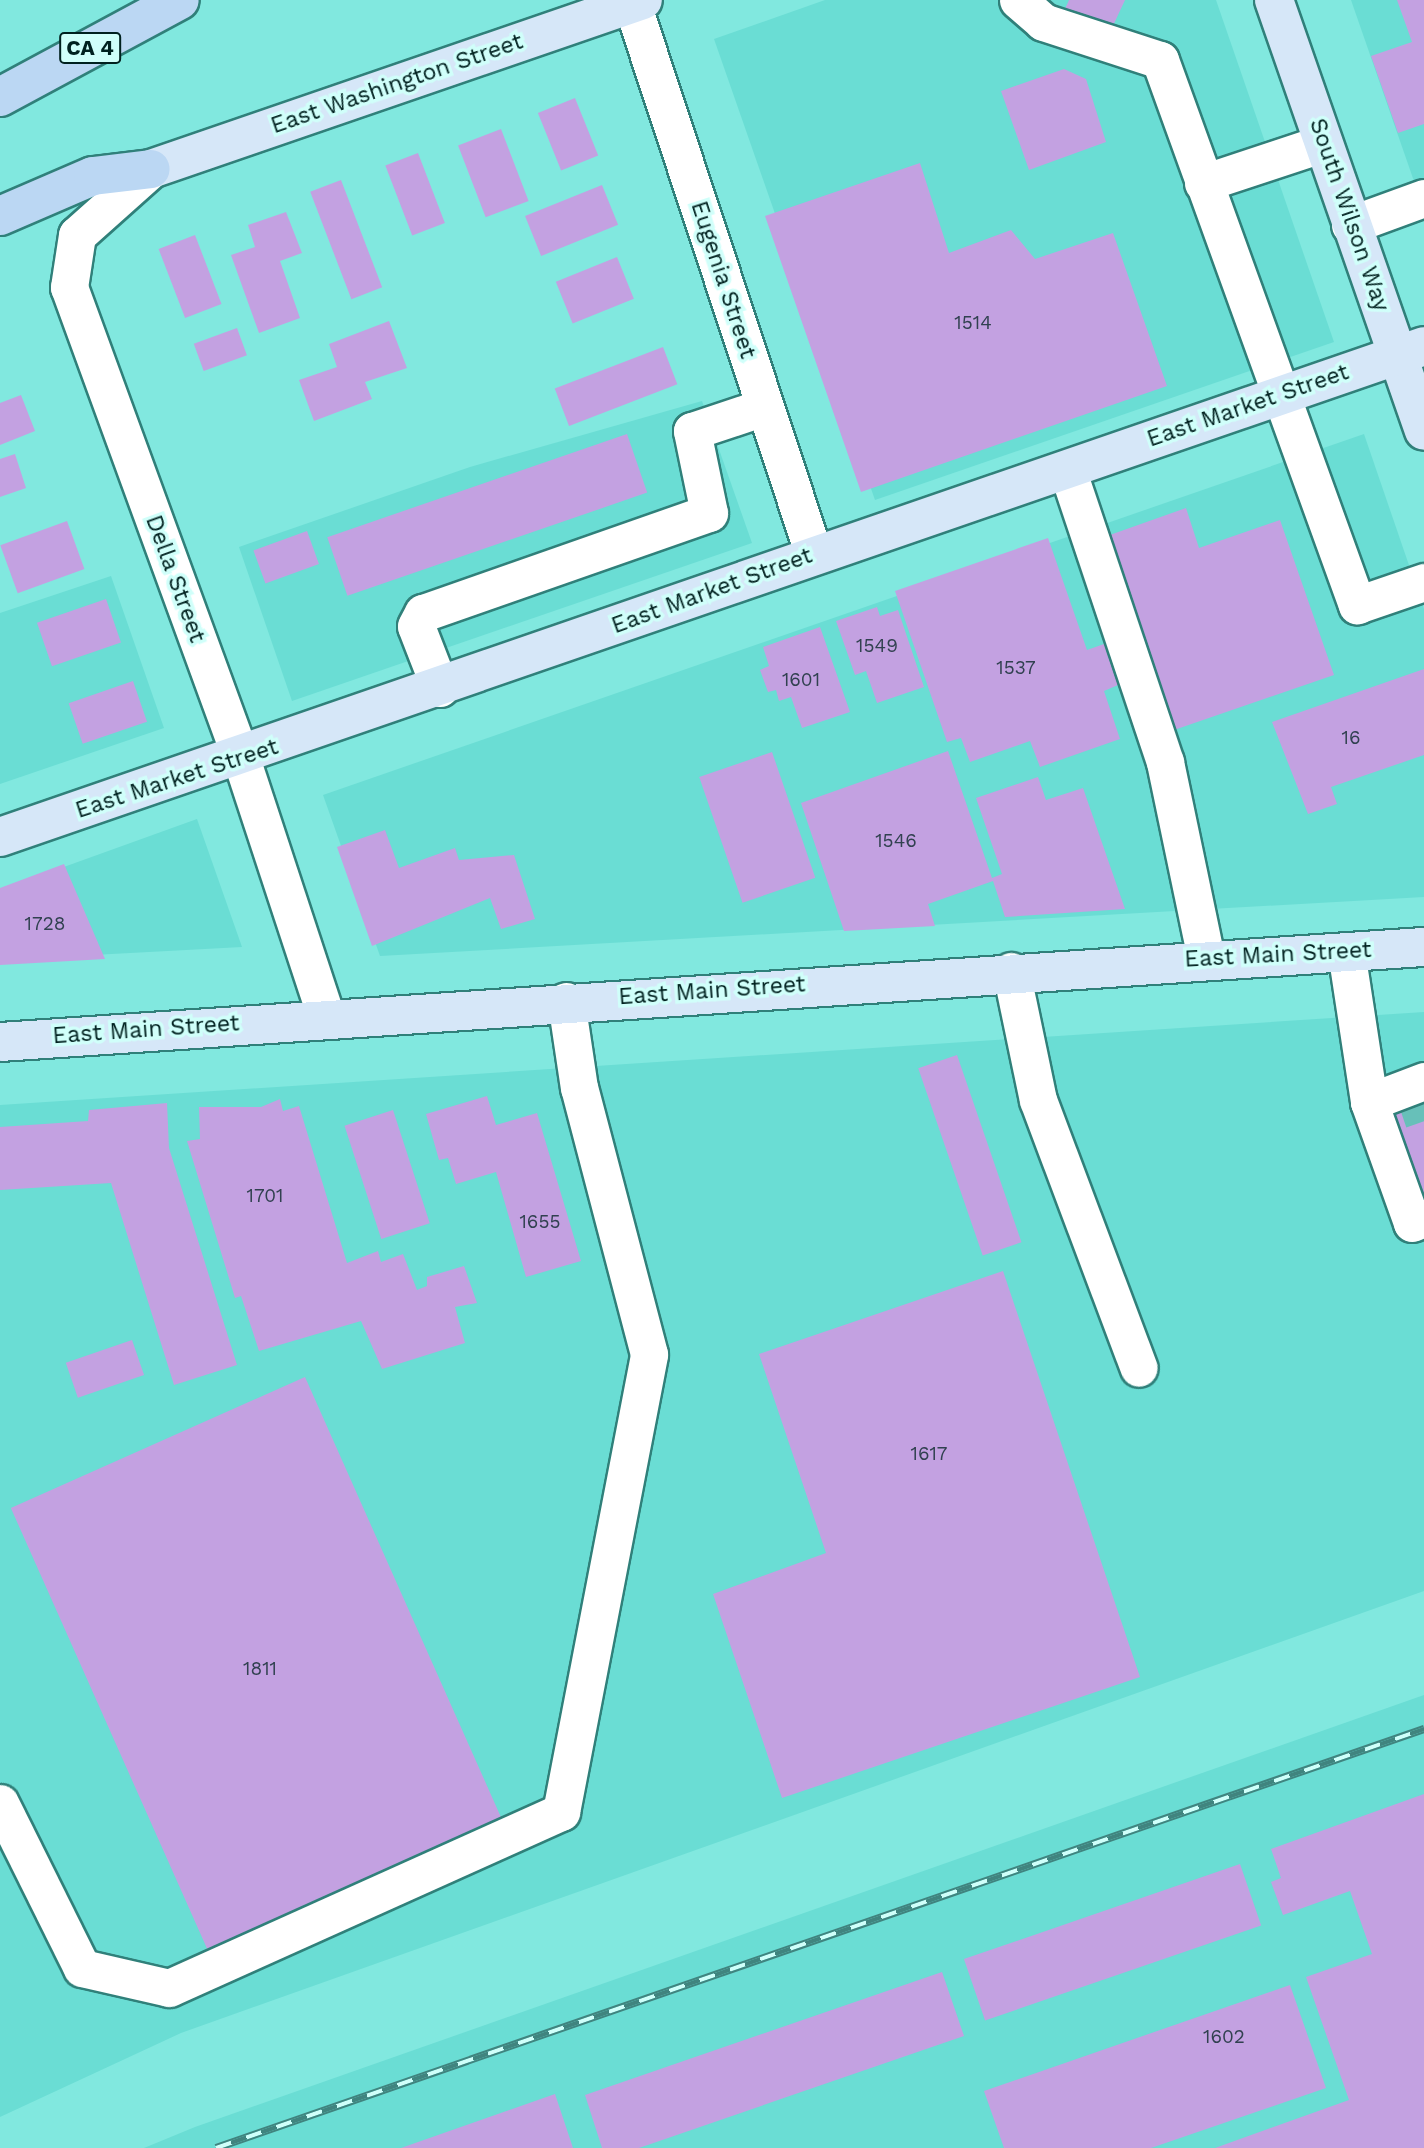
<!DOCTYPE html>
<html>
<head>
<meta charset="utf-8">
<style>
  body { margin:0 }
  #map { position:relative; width:1424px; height:2148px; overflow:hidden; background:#81e8df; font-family:"Work Sans",sans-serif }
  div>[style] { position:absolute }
  .built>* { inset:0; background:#6addd4 }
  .building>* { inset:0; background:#c3a1e1; transform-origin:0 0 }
  .minor-tunnel>* { height:37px; margin-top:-18.5px; transform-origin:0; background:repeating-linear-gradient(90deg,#67c0b9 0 37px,transparent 0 55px) }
  .roads { filter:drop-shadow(2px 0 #30807a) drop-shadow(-2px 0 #30807a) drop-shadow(0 2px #30807a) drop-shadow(0 -2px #30807a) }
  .minor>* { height:37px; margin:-18.5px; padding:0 18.5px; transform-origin:18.5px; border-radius:18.5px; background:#fff }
  .major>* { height:38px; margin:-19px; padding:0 19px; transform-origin:19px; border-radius:19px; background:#d6e7f8 }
  .highway>* { height:38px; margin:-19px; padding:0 19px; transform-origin:19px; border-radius:19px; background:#bbd7f3 }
  .rail>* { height:8px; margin-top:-4px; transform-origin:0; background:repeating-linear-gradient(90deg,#d0fffa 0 16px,#40847f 0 32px); box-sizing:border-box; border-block:2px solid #40847f }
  span { translate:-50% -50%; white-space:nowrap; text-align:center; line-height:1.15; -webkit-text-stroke:7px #d0fffa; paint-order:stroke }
  .number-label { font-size:19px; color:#314150 }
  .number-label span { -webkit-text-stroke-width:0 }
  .shield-label span { padding:2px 5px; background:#d0fffa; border:2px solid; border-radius:5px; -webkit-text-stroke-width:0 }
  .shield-label { font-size:21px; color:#00211f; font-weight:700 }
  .street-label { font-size:23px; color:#00211f }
</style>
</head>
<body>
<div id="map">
  <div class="built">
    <div style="clip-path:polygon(825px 0,1216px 0,1334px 342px,875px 500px,714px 39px)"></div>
    <div style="clip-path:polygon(1351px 0,1424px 0,1424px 210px)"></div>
    <div style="clip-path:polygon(702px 401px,752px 543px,292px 701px,239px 547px,470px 467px)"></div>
    <div style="clip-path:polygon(1364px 434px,1424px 609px,1424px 897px,380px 956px,323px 795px)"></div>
    <div style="clip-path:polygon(111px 576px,164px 728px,0 784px,0 613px)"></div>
    <div style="clip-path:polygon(197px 819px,242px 947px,0 960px,0 890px)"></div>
    <div style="clip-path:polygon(1424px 1012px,1424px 1591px,181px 2033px,0 2117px,0 1105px)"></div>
    <div style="clip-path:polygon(1424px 1695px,1424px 2148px,144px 2148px,195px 2127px)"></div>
  </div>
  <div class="building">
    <div style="clip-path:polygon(1069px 0,1125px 0,1111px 30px,1065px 9px)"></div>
    <div style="clip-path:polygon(1397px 0,1424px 0,1424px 124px,1398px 133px,1371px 56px,1412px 42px)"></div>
    <div style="clip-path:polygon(1064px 69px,1086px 79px,1106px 142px,1029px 170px,1001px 91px)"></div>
    <div style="left:575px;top:98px;width:62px;height:40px;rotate:68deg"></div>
    <div style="left:501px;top:129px;width:77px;height:46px;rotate:69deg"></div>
    <div style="left:418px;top:153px;width:75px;height:35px;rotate:69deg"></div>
    <div style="clip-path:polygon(920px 163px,949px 253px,1011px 230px,1035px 259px,1113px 233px,1167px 386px,861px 492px,765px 216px)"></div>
    <div style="left:341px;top:180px;width:115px;height:33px;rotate:69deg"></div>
    <div style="left:602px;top:185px;width:43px;height:83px;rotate:68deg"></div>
    <div style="clip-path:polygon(286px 212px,302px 253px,280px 261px,300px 318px,259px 333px,231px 255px,255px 247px,248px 225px)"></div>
    <div style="left:195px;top:235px;width:74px;height:39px;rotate:69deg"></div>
    <div style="left:617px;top:257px;width:45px;height:66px;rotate:68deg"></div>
    <div style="clip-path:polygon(389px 321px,407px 368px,365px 382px,372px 399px,314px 421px,299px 380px,337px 367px,329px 344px)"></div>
    <div style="left:237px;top:328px;width:29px;height:46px;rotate:70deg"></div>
    <div style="left:663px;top:347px;width:40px;height:116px;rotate:69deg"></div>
    <div style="clip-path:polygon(21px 395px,35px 431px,0 445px,0 403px)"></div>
    <div style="left:627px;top:434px;width:62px;height:317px;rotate:71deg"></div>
    <div style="clip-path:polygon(15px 454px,26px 488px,0 497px,0 459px)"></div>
    <div style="clip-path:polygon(1186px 508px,1199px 548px,1280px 520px,1334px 675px,1174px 730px,1107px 536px)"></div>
    <div style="left:67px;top:521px;width:51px;height:71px;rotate:70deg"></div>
    <div style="left:307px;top:531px;width:35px;height:57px;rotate:70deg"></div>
    <div style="clip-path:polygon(1048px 538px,1087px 650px,1104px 644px,1118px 685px,1104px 691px,1120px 739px,1040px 767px,1030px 741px,970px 762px,961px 738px,947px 742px,895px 591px)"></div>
    <div style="left:106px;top:599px;width:46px;height:73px;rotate:71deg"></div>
    <div style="clip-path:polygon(877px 607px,880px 616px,898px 610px,924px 687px,877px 703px,866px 671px,855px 675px,836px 621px)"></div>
    <div style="clip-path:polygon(820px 627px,850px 712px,802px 728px,791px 697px,779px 701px,776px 690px,768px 692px,760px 670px,769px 666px,763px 647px)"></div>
    <div style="clip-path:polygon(1424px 669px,1424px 755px,1331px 787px,1337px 804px,1308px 814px,1272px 722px)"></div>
    <div style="left:133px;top:681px;width:43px;height:68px;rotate:71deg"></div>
    <div style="clip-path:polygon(948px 751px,992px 878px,1002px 874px,976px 798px,1038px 777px,1046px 800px,1083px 788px,1125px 909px,1005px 917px,993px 881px,928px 904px,935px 926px,844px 931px,801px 803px)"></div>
    <div style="left:772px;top:752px;width:133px;height:77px;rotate:71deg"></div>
    <div style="clip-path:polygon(385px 830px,399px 868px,455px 848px,459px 860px,514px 855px,535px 919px,501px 929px,490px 898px,372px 946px,337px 847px)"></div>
    <div style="clip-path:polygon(64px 864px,105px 959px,0 965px,0 888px)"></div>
    <div style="left:957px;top:1055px;width:198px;height:41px;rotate:71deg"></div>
    <div style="clip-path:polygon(487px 1096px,496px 1125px,537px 1113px,581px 1261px,526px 1277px,496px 1172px,456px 1184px,448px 1158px,439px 1160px,426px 1114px)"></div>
    <div style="clip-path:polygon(1424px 1098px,1424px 1201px,1416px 1203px,1384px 1113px)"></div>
    <div style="clip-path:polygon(280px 1099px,283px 1111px,299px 1106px,347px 1263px,378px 1251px,381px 1262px,403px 1254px,417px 1290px,427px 1286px,427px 1277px,464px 1266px,477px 1303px,455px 1307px,465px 1343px,382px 1369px,361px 1321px,259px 1351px,241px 1296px,235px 1298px,187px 1141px,200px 1139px,199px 1107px,261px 1107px)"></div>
    <div style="clip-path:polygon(167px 1103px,169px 1148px,237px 1365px,174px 1385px,111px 1183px,0 1190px,0 1127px,88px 1121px,89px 1110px)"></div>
    <div style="left:393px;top:1110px;width:119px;height:51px;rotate:72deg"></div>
    <div style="clip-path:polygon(1003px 1271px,1140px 1677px,782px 1798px,713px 1594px,826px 1553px,759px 1354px)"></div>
    <div style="left:132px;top:1340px;width:37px;height:70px;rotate:71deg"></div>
    <div style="left:305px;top:1377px;width:490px;height:322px;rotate:66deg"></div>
    <div style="clip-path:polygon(1424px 1794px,1424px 2148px,1215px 2148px,1349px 2100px,1306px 1977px,1372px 1954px,1350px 1891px,1283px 1915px,1271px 1882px,1281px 1878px,1271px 1849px)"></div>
    <div style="left:1240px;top:1864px;width:65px;height:292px;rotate:71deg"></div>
    <div style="clip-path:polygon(942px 1972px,964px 2036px,639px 2148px,602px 2148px,585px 2095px)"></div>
    <div style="clip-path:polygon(1290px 1985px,1326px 2088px,1151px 2148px,1004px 2148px,984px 2091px)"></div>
    <div style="clip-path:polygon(555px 2094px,573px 2148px,401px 2148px)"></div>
  </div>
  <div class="minor-tunnel">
    <div style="left:1417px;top:1101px;width:21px;rotate:71deg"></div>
  </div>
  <div class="roads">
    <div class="minor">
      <div style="left:1018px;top:0;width:33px;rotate:41deg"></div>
      <div style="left:1043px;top:22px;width:123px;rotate:18deg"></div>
      <div style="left:1160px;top:60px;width:580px;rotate:70.13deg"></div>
      <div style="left:1357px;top:605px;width:71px;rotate:-18.9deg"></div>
      <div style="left:632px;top:4px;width:580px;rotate:71.72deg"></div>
      <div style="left:151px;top:169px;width:99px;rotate:138.3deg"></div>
      <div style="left:77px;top:235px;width:53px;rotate:98.7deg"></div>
      <div style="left:69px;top:287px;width:501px;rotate:69.94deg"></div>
      <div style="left:241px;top:758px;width:272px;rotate:71.8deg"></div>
      <div style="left:1203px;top:183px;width:127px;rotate:-18.3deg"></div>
      <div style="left:1350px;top:225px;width:79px;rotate:-20deg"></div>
      <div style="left:1067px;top:469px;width:309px;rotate:71.5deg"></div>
      <div style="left:1165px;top:762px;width:201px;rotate:78.2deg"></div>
      <div style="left:440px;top:688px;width:66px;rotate:-111.2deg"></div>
      <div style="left:416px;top:626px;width:15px;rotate:-62deg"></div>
      <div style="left:423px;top:613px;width:303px;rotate:-19.3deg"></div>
      <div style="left:709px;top:513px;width:84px;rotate:-101.7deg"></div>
      <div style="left:692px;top:431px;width:76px;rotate:-18.4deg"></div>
      <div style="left:1346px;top:951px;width:153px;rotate:81.3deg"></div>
      <div style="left:1369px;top:1102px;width:128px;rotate:70.4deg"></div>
      <div style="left:1412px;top:1223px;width:13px;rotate:-23deg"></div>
      <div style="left:1011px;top:971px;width:132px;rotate:78.2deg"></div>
      <div style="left:1038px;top:1100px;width:286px;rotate:69.4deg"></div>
      <div style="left:1369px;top:1102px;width:59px;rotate:-20.9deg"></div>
      <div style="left:0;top:1803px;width:184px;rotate:63.6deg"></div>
      <div style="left:82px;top:1968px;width:89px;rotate:12.9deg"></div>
      <div style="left:169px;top:1988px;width:430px;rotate:-24.2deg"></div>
      <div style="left:561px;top:1812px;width:466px;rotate:-79.1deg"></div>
      <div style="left:649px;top:1354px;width:275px;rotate:-104.7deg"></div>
      <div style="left:579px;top:1088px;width:88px;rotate:-98.5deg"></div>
    </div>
    <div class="major">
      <div style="left:1274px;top:0;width:456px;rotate:70.8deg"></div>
      <div style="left:151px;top:169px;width:520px;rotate:-18.96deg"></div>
      <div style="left:0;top:837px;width:1506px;rotate:-19.02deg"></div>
      <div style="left:0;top:1042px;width:1427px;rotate:-3.82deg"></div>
    </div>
    <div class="highway">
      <div style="left:0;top:97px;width:204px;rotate:-28.3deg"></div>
      <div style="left:0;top:216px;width:101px;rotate:-23.3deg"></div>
      <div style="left:93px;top:176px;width:58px;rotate:-6.9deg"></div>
    </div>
  </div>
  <div class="rail">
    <div style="left:216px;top:2148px;width:1279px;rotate:-19.13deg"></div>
  </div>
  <div class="number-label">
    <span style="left:973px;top:323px">1514</span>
    <span style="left:877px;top:646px">1549</span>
    <span style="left:1016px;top:668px">1537</span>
    <span style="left:801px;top:680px">1601</span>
    <span style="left:1351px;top:738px">16</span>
    <span style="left:896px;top:841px">1546</span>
    <span style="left:45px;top:924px">1728</span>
    <span style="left:265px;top:1196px">1701</span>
    <span style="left:540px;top:1222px">1655</span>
    <span style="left:929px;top:1454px">1617</span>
    <span style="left:260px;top:1669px">1811</span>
    <span style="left:1224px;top:2037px">1602</span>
  </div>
  <div class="shield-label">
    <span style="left:90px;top:48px">CA 4</span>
  </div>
  <div class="street-label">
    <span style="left:397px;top:84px;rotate:-19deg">East Washington Street</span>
    <span style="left:1349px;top:215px;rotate:71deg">South Wilson Way</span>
    <span style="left:723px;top:280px;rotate:72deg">Eugenia Street</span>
    <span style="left:1248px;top:406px;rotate:-19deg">East Market Street</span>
    <span style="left:175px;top:579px;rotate:70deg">Della Street</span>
    <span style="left:712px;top:591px;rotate:-20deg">East Market Street</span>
    <span style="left:177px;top:779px;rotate:-18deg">East Market Street</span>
    <span style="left:1278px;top:955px;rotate:-3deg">East Main Street</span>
    <span style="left:712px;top:991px;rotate:-4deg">East Main Street</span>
    <span style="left:146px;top:1030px;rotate:-4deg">East Main Street</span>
  </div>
</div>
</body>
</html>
